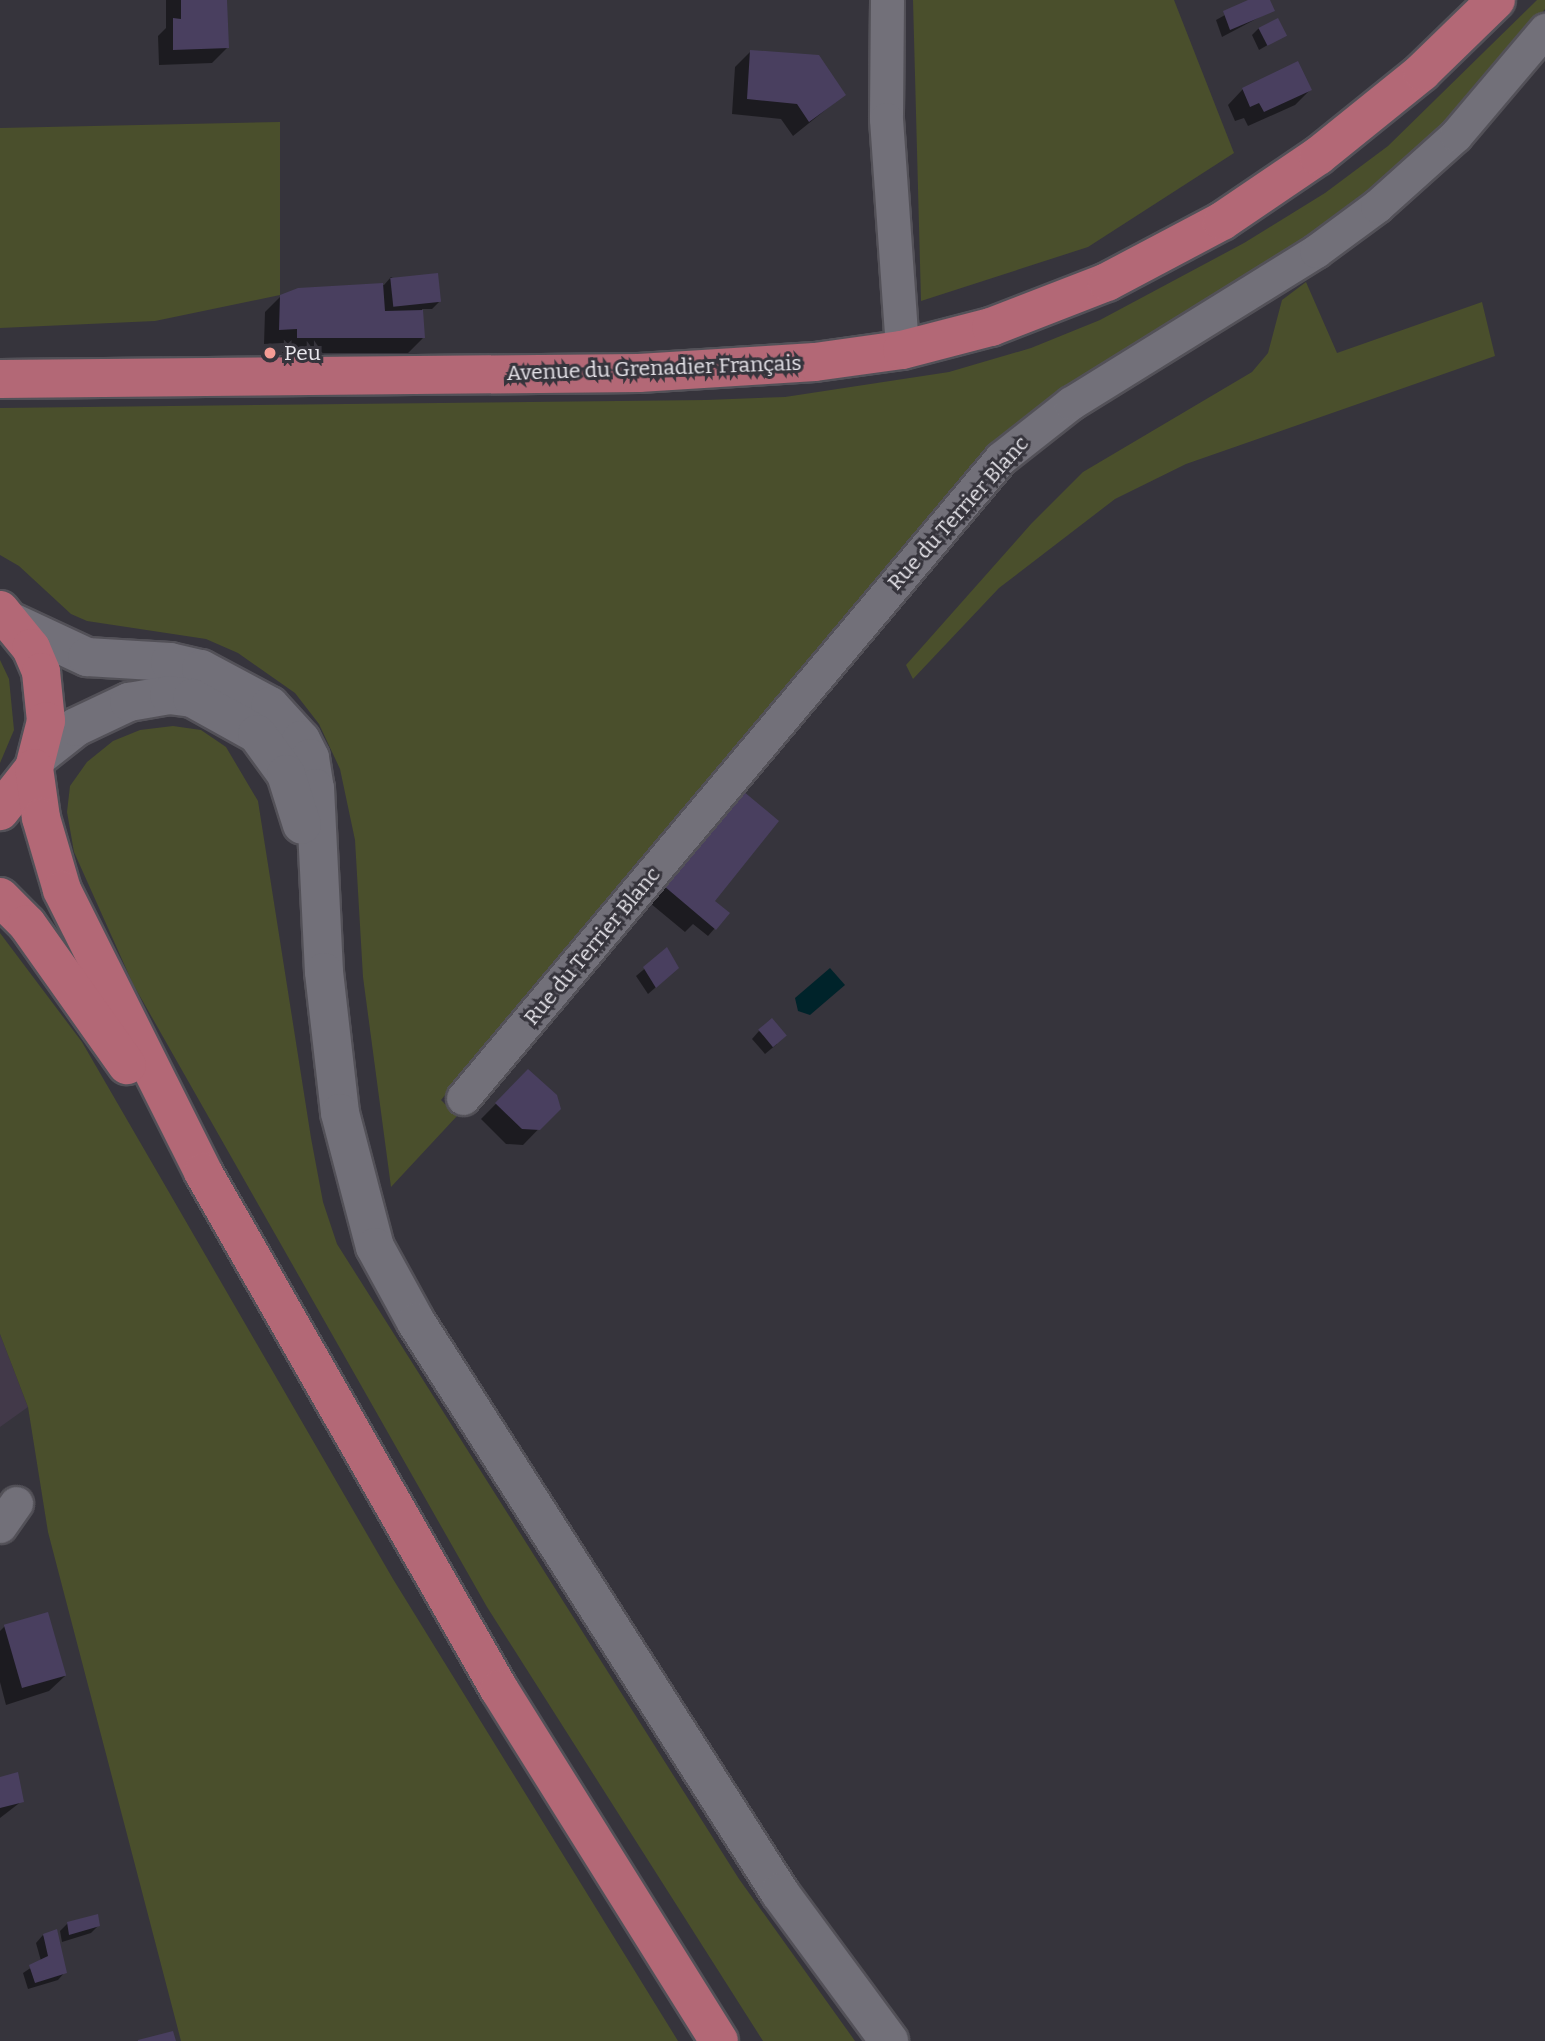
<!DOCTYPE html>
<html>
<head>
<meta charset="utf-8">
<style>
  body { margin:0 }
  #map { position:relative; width:1545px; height:2041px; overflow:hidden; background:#36343c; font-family:Bitter,serif }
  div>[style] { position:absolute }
  .education>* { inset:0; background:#423949 }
  .green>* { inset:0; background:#4a4f2c }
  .water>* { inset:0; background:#00232a }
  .shadow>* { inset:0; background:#0007 }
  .building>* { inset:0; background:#493f5f; transform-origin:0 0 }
  .roads { filter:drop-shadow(2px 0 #535158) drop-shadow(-2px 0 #535158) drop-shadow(0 2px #535158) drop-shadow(0 -2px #535158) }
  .minor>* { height:33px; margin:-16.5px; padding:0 16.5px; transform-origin:16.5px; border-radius:16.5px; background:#727079 }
  .secondary>* { height:38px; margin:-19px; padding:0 19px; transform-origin:19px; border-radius:19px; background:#727079 }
  .primary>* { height:38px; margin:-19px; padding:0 19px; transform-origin:19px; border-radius:19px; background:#b36876 }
  .dots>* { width:19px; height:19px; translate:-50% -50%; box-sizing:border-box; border:4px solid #36343c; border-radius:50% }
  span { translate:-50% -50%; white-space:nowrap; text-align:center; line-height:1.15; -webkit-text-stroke:6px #36343c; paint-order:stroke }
  .poi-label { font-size:21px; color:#e9e7ed }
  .left { translate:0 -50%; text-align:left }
  .street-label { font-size:21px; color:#e9e7ed }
</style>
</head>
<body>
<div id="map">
  <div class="education">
    <div style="clip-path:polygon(0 1334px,28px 1407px,0 1427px)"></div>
  </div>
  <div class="green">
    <div style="clip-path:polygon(913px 0,1174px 0,1234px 153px,1088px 247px,921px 301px)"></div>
    <div style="clip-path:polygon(1537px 0,1545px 0,1545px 9px,1513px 51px,1403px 164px,938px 509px,441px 1100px,457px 1116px,391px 1187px,363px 977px,355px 840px,340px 769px,319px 724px,295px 693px,238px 653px,206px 639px,87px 621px,71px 614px,19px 566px,0 555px,0 408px,706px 400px,785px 397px,949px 372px,1031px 348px,1100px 320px,1244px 243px,1325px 193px,1388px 146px)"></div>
    <div style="clip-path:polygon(280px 122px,280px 295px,155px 321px,0 328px,0 128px)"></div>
    <div style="clip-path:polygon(1306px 282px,1337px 353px,1482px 302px,1495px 356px,1186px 464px,1115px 499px,999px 588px,913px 679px,906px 665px,1031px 524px,1083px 472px,1252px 372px,1268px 353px,1282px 300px)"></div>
    <div style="clip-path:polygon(0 660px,9px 679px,14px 730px,0 763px)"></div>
    <div style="clip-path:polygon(173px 726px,201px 730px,226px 747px,258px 801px,311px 1138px,323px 1202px,337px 1244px,739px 1879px,855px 2041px,763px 2041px,487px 1607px,133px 984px,74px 852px,67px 812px,70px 786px,87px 762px,113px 741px,140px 730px)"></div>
    <div style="clip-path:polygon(0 933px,82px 1042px,393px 1579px,678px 2041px,181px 2041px,48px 1532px,28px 1407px,0 1334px)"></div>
  </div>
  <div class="water">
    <div style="clip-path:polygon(830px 968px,845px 985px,810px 1015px,798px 1011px,795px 998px)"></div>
  </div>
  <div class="shadow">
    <div style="clip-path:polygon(166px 0,226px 0,228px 47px,212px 63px,159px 65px,158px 36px,166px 28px)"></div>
    <div style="clip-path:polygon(1252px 0,1268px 0,1273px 10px,1222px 37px,1216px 20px)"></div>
    <div style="clip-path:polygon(1259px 28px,1285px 35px,1259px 50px,1252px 35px)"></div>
    <div style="clip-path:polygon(751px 51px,844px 95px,793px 136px,781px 119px,732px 114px,735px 67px)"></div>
    <div style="clip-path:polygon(1243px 89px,1310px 90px,1295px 105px,1248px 126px,1244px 118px,1235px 121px,1228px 105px)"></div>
    <div style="clip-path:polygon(391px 277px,439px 302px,432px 309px,422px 309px,423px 338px,408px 353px,282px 353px,282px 343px,264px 344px,265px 312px,281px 296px,298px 290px,384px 285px)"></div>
    <div style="clip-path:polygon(743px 793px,708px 907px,715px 928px,708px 936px,693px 924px,685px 932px,650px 903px)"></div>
    <div style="clip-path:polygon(667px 950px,670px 975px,648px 994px,636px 976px)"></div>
    <div style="clip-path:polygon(759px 1031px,777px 1044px,765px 1054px,752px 1039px)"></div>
    <div style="clip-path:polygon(528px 1071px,559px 1108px,523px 1145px,506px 1144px,481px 1119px)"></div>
    <div style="clip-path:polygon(5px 1626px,65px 1676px,49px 1691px,6px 1705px,0 1682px,0 1631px)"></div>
    <div style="clip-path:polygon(0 1779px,22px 1801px,0 1818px)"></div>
    <div style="clip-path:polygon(68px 1923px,98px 1926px,91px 1933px,62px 1942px,60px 1931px)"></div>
    <div style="clip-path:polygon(43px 1935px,65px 1972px,58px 1980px,28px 1989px,23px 1973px,41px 1961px,36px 1943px)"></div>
  </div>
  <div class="building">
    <div style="clip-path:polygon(181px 0,227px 0,229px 48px,173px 50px,173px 18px,181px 19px)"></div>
    <div style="clip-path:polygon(1248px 0,1270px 0,1275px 11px,1230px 30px,1223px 11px)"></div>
    <div style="left:1278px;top:18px;width:20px;height:22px;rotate:63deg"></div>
    <div style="clip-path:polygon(750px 50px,819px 55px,846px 95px,809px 122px,797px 104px,747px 99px)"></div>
    <div style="clip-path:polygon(1298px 61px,1312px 90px,1264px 112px,1259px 103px,1250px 107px,1242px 88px)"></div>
    <div style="left:438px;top:273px;width:29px;height:48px;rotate:84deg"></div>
    <div style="clip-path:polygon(383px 283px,385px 311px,423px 310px,425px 338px,297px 338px,297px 329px,279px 330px,280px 295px,298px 288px)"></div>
    <div style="clip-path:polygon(743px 791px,779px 821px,715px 901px,730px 913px,716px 930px,664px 886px)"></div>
    <div style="clip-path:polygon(667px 947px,679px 968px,656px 988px,643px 967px)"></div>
    <div style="left:772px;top:1018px;width:23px;height:18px;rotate:50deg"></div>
    <div style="clip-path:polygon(528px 1069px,557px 1095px,561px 1109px,540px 1130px,522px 1129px,495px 1103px)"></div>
    <div style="left:48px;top:1612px;width:66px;height:46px;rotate:74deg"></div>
    <div style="clip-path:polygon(18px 1772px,24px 1802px,0 1808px,0 1777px)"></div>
    <div style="clip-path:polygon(98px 1914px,100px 1926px,69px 1935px,67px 1922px)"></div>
    <div style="clip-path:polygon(57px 1929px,67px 1973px,35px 1983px,29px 1965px,48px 1956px,43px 1934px)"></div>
    <div style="clip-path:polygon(173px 2031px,176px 2041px,138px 2041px,138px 2040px)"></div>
  </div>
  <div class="roads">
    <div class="minor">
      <div style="left:887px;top:0;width:119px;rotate:90.5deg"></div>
      <div style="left:886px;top:119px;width:232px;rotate:86deg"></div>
      <div style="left:463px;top:1098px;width:836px;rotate:-49.95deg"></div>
      <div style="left:1001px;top:458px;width:89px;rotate:-38.2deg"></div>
      <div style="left:1071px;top:403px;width:288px;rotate:-31.8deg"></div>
      <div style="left:1316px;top:251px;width:76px;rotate:-36.4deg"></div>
      <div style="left:1377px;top:206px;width:106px;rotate:-41.9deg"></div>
      <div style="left:1456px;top:135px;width:138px;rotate:-49.7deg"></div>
      <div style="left:0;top:1526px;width:28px;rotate:-55deg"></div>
    </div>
    <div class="secondary">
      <div style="left:14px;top:623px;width:81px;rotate:25deg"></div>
      <div style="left:87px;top:657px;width:83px;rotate:3.4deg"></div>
      <div style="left:170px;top:662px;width:32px;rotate:13deg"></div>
      <div style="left:201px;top:669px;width:78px;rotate:28.2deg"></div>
      <div style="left:270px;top:706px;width:46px;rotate:47.6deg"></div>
      <div style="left:301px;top:740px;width:20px;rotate:63deg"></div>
      <div style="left:310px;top:758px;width:30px;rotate:81deg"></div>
      <div style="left:315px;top:788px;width:184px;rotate:87.2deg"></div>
      <div style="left:324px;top:972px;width:142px;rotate:83.5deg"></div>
      <div style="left:340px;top:1113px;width:138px;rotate:75.4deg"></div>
      <div style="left:375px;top:1247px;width:85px;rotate:61.3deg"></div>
      <div style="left:416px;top:1322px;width:677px;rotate:57.48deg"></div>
      <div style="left:780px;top:1893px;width:184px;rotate:53.6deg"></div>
      <div style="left:38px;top:757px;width:48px;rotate:-38.3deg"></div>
      <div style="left:76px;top:727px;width:59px;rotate:-25.3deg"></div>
      <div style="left:129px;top:702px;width:41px;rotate:-9.9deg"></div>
      <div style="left:169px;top:695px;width:23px;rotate:7deg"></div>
      <div style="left:192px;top:698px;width:74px;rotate:29deg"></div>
      <div style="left:257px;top:734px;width:49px;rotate:54.1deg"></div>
      <div style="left:286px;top:774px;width:53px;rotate:72.6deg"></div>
    </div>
    <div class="primary">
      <div style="left:0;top:379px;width:639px;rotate:-0.54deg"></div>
      <div style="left:639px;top:373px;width:176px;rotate:-3.6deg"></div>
      <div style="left:815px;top:362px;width:88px;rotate:-7.9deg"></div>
      <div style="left:902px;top:350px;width:92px;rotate:-14.5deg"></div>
      <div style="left:991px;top:327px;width:124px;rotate:-21.2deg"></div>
      <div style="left:1107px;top:282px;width:130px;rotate:-27.9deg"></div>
      <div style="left:1222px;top:221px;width:116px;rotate:-34.1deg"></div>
      <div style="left:1318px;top:156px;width:134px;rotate:-38.9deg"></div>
      <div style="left:1422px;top:72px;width:103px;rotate:-44.2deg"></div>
      <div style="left:0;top:610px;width:49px;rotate:50.8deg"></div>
      <div style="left:31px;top:648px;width:26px;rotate:67deg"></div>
      <div style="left:41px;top:672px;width:49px;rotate:84.2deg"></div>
      <div style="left:46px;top:721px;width:49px;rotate:104.3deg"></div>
      <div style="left:34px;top:768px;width:55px;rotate:128.3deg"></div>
      <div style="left:34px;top:768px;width:50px;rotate:82deg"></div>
      <div style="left:41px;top:818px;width:75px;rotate:73.7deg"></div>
      <div style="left:62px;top:890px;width:315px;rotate:63.4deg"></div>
      <div style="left:203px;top:1172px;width:596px;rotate:60.21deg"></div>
      <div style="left:499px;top:1689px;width:415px;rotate:58deg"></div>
      <div style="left:0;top:897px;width:38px;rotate:45deg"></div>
      <div style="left:27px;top:924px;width:173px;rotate:54.7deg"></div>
    </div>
  </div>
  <div class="dots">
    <div style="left:270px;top:353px;background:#f59c95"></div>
  </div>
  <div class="poi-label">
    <span class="left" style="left:284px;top:353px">Peu</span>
  </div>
  <div class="street-label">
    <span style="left:654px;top:368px;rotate:-2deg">Avenue du Grenadier Français</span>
    <span style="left:958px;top:513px;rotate:-48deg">Rue du Terrier Blanc</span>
    <span style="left:592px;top:946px;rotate:-50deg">Rue du Terrier Blanc</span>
  </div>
</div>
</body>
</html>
